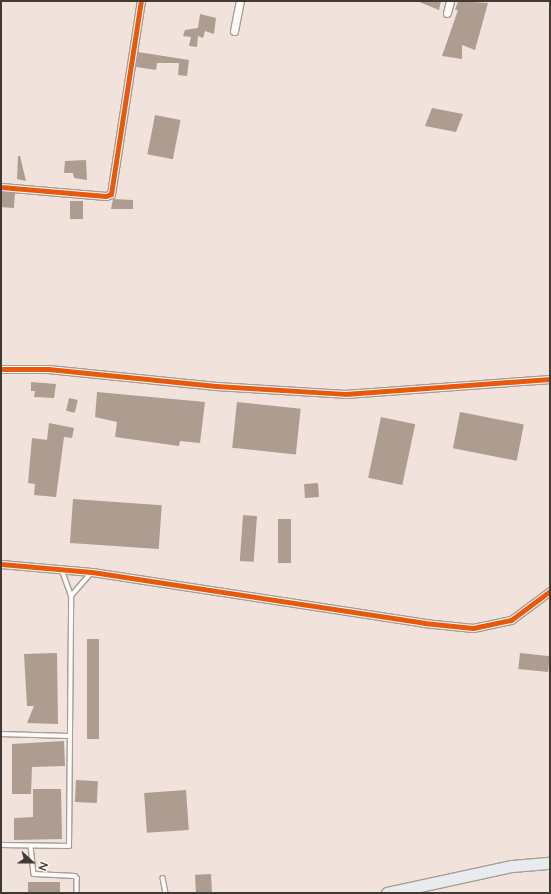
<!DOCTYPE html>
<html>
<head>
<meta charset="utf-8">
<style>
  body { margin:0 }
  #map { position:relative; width:551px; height:894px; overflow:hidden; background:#f1e3db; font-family:Lato,sans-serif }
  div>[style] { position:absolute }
  .building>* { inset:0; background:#ae9c90; transform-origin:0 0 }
  .roads { filter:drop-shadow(1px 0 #a79d97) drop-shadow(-1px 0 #a79d97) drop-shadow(0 1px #a79d97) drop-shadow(0 -1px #a79d97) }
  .service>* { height:3.5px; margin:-1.75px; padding:0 1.75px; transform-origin:1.75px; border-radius:1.75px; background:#fdfbfa }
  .minor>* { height:7px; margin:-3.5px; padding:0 3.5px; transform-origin:3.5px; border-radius:3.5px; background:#fdfbfa }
  .primary>* { height:11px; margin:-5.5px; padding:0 5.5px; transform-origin:5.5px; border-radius:5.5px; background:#e8ecef }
  .cycleway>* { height:5px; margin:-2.5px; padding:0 2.5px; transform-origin:2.5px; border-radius:2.5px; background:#e8590c }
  span { translate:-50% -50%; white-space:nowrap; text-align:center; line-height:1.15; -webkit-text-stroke:4px #fcf1eb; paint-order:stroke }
  .frame { position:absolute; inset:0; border:2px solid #433933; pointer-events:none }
  .north { position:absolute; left:12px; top:842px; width:40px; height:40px; -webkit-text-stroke:3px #fcf1eb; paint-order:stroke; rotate:111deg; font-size:11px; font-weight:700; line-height:16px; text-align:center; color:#433933 }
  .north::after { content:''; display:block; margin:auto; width:14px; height:18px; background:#433933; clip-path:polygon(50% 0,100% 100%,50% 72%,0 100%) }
</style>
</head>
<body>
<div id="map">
  <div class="building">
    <div style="clip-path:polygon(417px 1px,441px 1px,439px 10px)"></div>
    <div style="clip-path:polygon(458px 1px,488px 3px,475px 50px,462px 45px,462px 59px,442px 56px,458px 10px,455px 10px)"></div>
    <div style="clip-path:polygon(200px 14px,216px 18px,214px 34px,205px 31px,203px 38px,198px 36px,197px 47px,189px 46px,191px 37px,183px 36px,185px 30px,198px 28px)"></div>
    <div style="clip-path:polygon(138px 52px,189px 60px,187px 76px,178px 75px,179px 63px,157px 63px,156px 70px,136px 67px)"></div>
    <div style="clip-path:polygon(432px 108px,463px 114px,456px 132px,425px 126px)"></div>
    <div style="left:155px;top:115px;width:26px;height:40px;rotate:11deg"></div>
    <div style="clip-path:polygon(18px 156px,20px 156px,26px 181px,17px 179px)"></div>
    <div style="clip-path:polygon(86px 160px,87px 180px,74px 178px,73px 173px,64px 173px,65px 161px)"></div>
    <div style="left:1px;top:192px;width:14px;height:15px;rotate:4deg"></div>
    <div style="clip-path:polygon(113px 199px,133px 200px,133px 209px,111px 209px)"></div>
    <div style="left:70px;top:201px;width:13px;height:18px"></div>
    <div style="clip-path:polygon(31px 382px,56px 384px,54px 398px,34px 397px,35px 391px,31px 391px)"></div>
    <div style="clip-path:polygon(97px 392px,205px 402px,200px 443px,180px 441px,179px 446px,115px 437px,117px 422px,95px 417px)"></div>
    <div style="left:69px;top:398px;width:9px;height:13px;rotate:13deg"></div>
    <div style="left:237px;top:402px;width:64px;height:46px;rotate:6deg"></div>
    <div style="left:460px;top:412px;width:65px;height:37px;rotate:11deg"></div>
    <div style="left:381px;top:417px;width:35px;height:62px;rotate:12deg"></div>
    <div style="clip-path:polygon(49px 423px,74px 428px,72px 438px,64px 437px,56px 497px,34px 495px,35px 484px,28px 483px,32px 438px,47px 440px)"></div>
    <div style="left:318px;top:483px;width:14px;height:14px;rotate:86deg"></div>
    <div style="left:73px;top:499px;width:89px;height:44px;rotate:4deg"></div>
    <div style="left:243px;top:515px;width:14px;height:46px;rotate:4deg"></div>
    <div style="left:278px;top:519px;width:13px;height:44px"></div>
    <div style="left:87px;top:639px;width:12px;height:100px"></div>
    <div style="clip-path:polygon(57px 653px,58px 724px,27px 723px,34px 706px,27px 706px,24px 654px)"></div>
    <div style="left:520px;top:653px;width:30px;height:16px;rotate:6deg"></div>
    <div style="clip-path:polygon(64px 741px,65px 766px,32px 767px,31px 794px,12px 794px,12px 744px)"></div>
    <div style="left:76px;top:780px;width:22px;height:22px;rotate:3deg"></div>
    <div style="clip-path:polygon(33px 789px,61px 789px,62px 839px,14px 840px,14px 818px,33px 817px)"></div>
    <div style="left:186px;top:790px;width:40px;height:42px;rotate:86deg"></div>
    <div style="left:211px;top:874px;width:19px;height:16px;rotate:87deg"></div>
    <div style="left:60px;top:882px;width:11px;height:32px;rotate:90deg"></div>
  </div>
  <div class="roads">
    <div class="service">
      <div style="left:71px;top:596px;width:30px;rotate:-49deg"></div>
      <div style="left:1px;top:734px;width:68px;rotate:1.7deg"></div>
      <div style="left:1px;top:845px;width:68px;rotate:0.8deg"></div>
      <div style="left:69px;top:846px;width:250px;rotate:-89.5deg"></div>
      <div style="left:71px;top:596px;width:29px;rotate:-110deg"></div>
      <div style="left:31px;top:846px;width:28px;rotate:84deg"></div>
      <div style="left:34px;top:874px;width:41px;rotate:2.8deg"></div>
      <div style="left:75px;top:876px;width:3px;rotate:45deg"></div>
      <div style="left:77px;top:878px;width:15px;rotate:90deg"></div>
      <div style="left:163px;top:878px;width:15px;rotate:79deg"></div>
    </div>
    <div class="minor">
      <div style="left:447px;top:13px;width:12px;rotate:-76deg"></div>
      <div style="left:234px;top:31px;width:31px;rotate:-79deg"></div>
      <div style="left:1px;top:187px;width:105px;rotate:4.9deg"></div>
      <div style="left:106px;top:196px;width:5px;rotate:-22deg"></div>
      <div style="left:111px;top:194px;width:195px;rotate:-81.2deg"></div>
      <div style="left:1px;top:369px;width:47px"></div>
      <div style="left:48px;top:369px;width:169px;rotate:5.8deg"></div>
      <div style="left:216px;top:386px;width:129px;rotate:3.5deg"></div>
      <div style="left:345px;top:394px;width:206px;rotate:-4.2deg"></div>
      <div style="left:1px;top:564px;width:91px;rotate:5deg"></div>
      <div style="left:92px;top:572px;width:336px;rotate:8.7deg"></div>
      <div style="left:424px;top:623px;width:49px;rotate:5.8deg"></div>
      <div style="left:473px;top:628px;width:39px;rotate:-12deg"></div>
      <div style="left:511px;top:620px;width:49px;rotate:-36.6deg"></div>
    </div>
    <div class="primary">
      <div style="left:387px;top:893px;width:128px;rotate:-12.2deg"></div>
      <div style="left:512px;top:866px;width:38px;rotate:-5deg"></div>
    </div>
  </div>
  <div class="cycleway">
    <div style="left:1px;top:187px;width:105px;rotate:4.9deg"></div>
    <div style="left:106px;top:196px;width:5px;rotate:-22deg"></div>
    <div style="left:111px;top:194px;width:195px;rotate:-81.2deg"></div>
    <div style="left:1px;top:369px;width:47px"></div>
    <div style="left:48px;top:369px;width:169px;rotate:5.8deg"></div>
    <div style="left:216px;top:386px;width:129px;rotate:3.5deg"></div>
    <div style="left:345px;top:394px;width:206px;rotate:-4.2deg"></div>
    <div style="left:1px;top:564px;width:91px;rotate:5deg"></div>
    <div style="left:92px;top:572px;width:336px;rotate:8.7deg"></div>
    <div style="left:424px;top:623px;width:49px;rotate:5.8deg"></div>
    <div style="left:473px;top:628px;width:39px;rotate:-12deg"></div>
    <div style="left:511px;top:620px;width:49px;rotate:-36.6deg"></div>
  </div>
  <div class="frame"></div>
  <div class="north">N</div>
</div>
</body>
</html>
